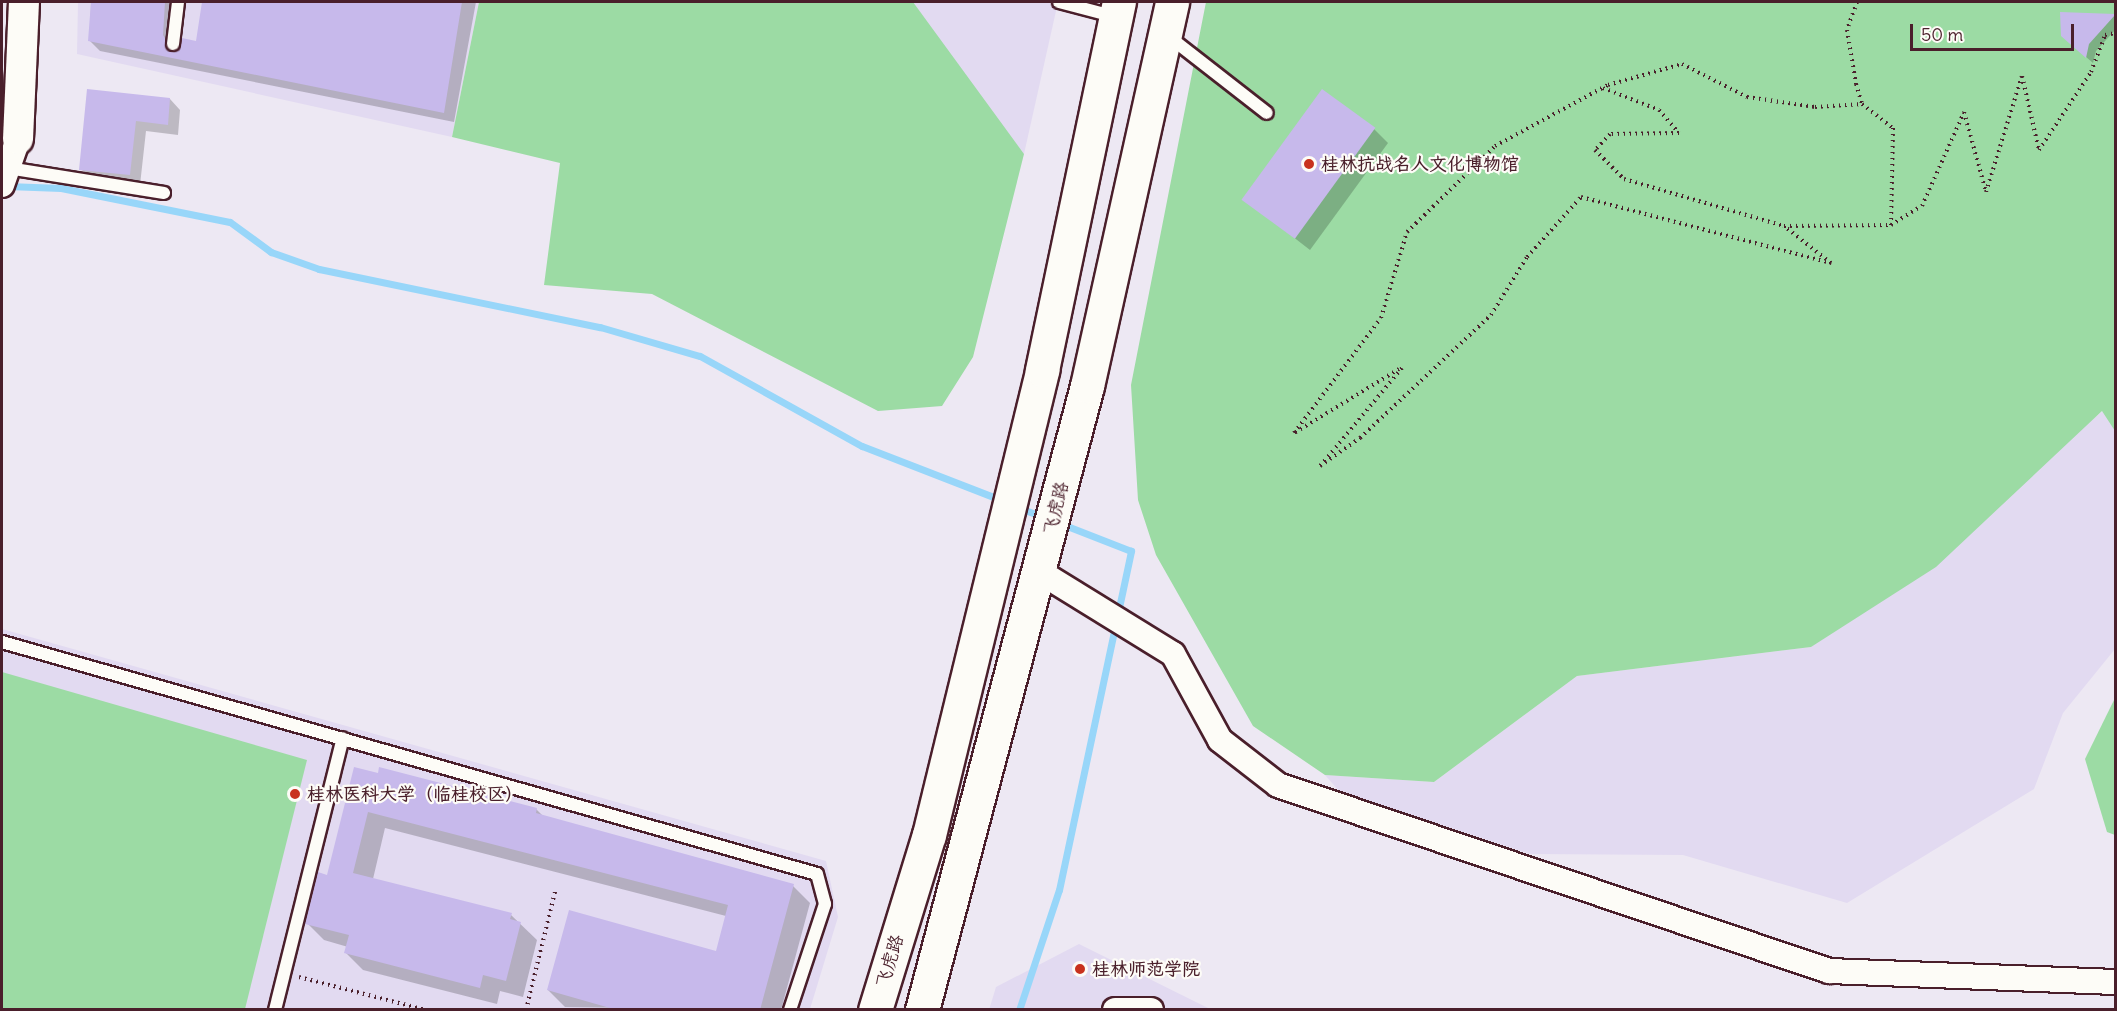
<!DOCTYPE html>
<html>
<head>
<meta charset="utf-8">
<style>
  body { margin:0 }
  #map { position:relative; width:2117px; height:1011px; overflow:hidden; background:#ede8f3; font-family:Delius,"LXGW WenKai TC",sans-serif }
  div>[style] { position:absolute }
  .built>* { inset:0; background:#e2daf1 }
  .green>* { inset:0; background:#9cdba4 }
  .shadow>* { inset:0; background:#0003 }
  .stream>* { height:7px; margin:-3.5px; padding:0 3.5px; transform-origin:3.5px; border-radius:3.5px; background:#98d6f9 }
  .building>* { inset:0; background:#c7b9eb; transform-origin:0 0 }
  .path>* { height:4px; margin-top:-2px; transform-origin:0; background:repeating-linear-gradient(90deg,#4a1f2b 0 1.5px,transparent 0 6px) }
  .roads { filter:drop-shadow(2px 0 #4a1f2b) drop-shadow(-2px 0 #4a1f2b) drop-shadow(0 2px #4a1f2b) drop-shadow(0 -2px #4a1f2b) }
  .service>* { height:12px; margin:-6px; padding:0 6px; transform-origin:6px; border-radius:6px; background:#fdfcf7 }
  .minor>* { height:24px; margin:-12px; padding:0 12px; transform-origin:12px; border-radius:12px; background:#fdfcf7 }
  .tertiary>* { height:30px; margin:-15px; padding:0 15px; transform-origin:15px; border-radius:15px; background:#fdfcf7 }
  .primary>* { height:33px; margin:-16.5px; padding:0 16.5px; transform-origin:16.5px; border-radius:16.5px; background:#fdfcf7 }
  .dots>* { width:16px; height:16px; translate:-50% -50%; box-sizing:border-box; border:3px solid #fdfcf7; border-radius:50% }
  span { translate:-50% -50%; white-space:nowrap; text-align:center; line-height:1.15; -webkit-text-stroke:4.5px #fdfcf7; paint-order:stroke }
  .poi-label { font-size:18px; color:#4a1f2b; font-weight:700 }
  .left { translate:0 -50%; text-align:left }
  .street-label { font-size:18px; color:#4a1f2b }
  .frame { position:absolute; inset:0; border:3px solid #4a1f2b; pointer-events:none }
  .scale { position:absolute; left:1910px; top:24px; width:164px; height:27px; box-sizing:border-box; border:3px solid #4a1f2b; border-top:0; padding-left:8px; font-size:18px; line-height:21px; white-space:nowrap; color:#4a1f2b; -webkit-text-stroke:4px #fdfcf7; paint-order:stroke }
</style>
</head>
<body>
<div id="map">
  <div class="built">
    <div style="clip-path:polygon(78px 2px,479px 2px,452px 137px,77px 54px)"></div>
    <div style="clip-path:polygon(913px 2px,1058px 2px,1024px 154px,954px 63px)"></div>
    <div style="clip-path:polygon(2103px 411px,2115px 431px,2115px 649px,2063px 713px,2034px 789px,1847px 903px,1683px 855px,1530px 854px,1339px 791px,1325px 775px,1434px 782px,1577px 676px,1811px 647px)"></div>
    <div style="clip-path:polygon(2px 629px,826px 861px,838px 917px,810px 1009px,2px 1009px)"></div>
    <div style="clip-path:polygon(1079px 944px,1210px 1009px,989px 1010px,996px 987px)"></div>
  </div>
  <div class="green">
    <div style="clip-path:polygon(479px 2px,913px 2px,1024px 154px,973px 357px,942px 406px,878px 411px,652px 294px,544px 285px,560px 163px,452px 137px)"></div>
    <div style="clip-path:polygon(1206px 2px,2115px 2px,2115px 431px,2102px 411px,1936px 567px,1811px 647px,1577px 676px,1434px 782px,1325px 775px,1253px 726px,1156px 555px,1138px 500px,1131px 385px)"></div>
    <div style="clip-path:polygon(2px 672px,307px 760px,245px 1009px,2px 1009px)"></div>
    <div style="clip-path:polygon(2115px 698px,2116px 835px,2115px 835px,2107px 832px,2085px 759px)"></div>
  </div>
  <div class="shadow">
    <div style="clip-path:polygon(91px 2px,177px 2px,175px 56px,197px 43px,203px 2px,476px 2px,454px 122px,100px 51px,90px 41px)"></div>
    <div style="clip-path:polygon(2062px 13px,2116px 15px,2116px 29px,2096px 51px,2093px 63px,2070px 43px)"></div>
    <div style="clip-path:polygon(89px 91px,170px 99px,180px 110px,178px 135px,146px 131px,140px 185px,92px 180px,81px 169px)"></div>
    <div style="clip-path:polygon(1374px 129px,1388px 143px,1310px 250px,1244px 199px)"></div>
    <div style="clip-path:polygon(355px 769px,536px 809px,544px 817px,793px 886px,810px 903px,781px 1010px,565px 1007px,548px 990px,717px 952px,726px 916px,385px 828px,373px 879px,511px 915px,537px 940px,523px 997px,500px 991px,497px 1004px,363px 970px,346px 953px,348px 947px,324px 940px,307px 923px,328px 877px)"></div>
  </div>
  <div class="stream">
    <div style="left:7px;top:186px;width:54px;rotate:2.1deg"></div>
    <div style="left:61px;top:188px;width:172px;rotate:11.4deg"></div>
    <div style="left:230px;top:222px;width:51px;rotate:36.2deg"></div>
    <div style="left:271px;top:252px;width:51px;rotate:19.5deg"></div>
    <div style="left:319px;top:269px;width:287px;rotate:11.7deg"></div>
    <div style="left:600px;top:327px;width:104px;rotate:16.2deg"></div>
    <div style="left:700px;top:356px;width:185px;rotate:29.1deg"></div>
    <div style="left:862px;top:446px;width:149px;rotate:21.2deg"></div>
    <div style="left:1017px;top:507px;width:28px;rotate:21deg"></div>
    <div style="left:1019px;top:1010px;width:126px;rotate:-71.6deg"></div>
    <div style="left:1059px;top:890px;width:347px;rotate:-78deg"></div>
    <div style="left:1131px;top:551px;width:77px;rotate:-158.7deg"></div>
  </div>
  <div class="building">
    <div style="clip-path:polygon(91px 2px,165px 2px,163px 35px,173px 52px,182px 38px,196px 41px,202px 2px,462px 2px,444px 113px,88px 41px)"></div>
    <div style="clip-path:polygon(2060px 12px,2115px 14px,2115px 15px,2089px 44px,2086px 58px,2061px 36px)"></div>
    <div style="clip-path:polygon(87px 89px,170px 98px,168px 125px,136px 121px,130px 175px,79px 170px)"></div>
    <div style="left:1322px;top:89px;width:66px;height:137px;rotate:36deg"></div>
    <div style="clip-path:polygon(354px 767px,378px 773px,379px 767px,537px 808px,536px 813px,794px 884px,760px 1010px,617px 1010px,547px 990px,569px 910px,716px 951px,728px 905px,368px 812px,353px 873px,512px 913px,510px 919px,521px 922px,506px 981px,483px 975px,480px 988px,344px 953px,349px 935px,305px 924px,318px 872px,327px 875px)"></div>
  </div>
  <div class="path">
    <div style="left:1857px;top:2px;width:30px;rotate:110deg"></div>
    <div style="left:1847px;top:30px;width:55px;rotate:80.5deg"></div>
    <div style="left:1856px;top:84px;width:21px;rotate:73deg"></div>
    <div style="left:1862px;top:104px;width:39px;rotate:38deg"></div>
    <div style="left:1893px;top:128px;width:97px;rotate:91.2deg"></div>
    <div style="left:1891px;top:225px;width:36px;rotate:-32deg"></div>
    <div style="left:1922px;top:206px;width:103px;rotate:-65.9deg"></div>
    <div style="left:1964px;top:112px;width:83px;rotate:74.6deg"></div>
    <div style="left:1986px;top:192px;width:121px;rotate:-72.8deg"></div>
    <div style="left:2022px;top:76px;width:76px;rotate:77.1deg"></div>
    <div style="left:2039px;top:150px;width:94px;rotate:-56.3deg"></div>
    <div style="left:2091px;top:72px;width:40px;rotate:-69deg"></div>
    <div style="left:2105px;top:35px;width:11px;rotate:-10deg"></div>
    <div style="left:1603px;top:88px;width:60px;rotate:21.4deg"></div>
    <div style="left:1659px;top:110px;width:30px;rotate:49deg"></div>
    <div style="left:1679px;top:133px;width:69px;rotate:179.2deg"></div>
    <div style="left:1610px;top:134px;width:22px;rotate:133deg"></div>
    <div style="left:1595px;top:150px;width:41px;rotate:45deg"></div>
    <div style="left:1624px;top:179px;width:167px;rotate:16.4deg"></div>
    <div style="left:1402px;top:368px;width:128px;rotate:129.9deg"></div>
    <div style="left:1320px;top:466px;width:49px;rotate:-35deg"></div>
    <div style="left:1360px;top:438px;width:180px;rotate:-43.2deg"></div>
    <div style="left:1491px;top:315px;width:68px;rotate:-58.2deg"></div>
    <div style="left:1527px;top:257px;width:81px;rotate:-48deg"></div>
    <div style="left:1581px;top:197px;width:259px;rotate:14.8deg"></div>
    <div style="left:1831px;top:263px;width:60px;rotate:-141.8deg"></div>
    <div style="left:1784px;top:226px;width:107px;rotate:-0.5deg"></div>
    <div style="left:1399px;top:369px;width:123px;rotate:148.6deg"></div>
    <div style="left:1294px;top:433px;width:144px;rotate:-52.9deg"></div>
    <div style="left:1381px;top:318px;width:90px;rotate:-73.2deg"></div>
    <div style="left:1407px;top:232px;width:123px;rotate:-44.3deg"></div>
    <div style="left:1495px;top:146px;width:128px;rotate:-28.4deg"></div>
    <div style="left:1608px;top:85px;width:77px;rotate:-15.8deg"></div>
    <div style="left:1682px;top:64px;width:73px;rotate:26.9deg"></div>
    <div style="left:1747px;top:97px;width:69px;rotate:8.4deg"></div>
    <div style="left:1815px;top:107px;width:47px;rotate:-3.7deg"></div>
    <div style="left:299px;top:977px;width:131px;rotate:14.6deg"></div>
    <div style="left:526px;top:1010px;width:122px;rotate:-76.2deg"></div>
  </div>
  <div class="roads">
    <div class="service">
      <div style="left:1059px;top:2px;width:59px;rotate:14.7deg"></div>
      <div style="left:1168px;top:36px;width:125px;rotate:37.9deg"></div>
      <div style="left:173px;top:44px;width:42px;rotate:-83.2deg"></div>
      <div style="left:8px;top:168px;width:158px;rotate:9.1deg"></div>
      <div style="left:2px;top:642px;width:847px;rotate:15.89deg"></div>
      <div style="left:817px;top:874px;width:31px;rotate:75deg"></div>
      <div style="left:825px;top:904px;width:112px;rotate:108.3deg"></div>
      <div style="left:275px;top:1010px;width:280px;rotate:-76deg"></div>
    </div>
    <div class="minor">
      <div style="left:2px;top:185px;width:49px;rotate:-70.8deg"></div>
      <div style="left:1040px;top:572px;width:156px;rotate:31.7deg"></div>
      <div style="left:1173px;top:654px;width:98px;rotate:61.3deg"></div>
      <div style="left:1220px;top:740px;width:73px;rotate:37.8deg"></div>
      <div style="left:1278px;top:785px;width:582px;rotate:18.65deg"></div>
      <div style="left:1829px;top:971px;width:287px;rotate:2.2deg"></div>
      <div style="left:1115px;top:1010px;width:36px"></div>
    </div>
    <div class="tertiary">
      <div style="left:18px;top:139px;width:137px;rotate:-87.5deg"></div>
    </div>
    <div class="primary">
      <div style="left:875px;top:1010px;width:183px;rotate:-72.9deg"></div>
      <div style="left:929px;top:835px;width:479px;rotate:-76.3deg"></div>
      <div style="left:1042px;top:370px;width:376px;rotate:-78.2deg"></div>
      <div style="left:922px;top:1010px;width:645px;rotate:-75.19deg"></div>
      <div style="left:1087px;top:386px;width:393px;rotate:-77.5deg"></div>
    </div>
  </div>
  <div class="dots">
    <div style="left:1309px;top:164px;background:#c8321e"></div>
    <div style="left:295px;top:794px;background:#c8321e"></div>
    <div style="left:1080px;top:969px;background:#c8321e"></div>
  </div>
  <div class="poi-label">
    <span class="left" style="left:1321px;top:164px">桂林抗战名人文化博物馆</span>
    <span class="left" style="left:307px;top:794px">桂林医科大学（临桂校区）</span>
    <span class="left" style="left:1092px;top:969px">桂林师范学院</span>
  </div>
  <div class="street-label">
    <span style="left:1056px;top:508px;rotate:-76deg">飞虎路</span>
    <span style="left:890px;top:961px;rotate:-73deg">飞虎路</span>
  </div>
  <div class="frame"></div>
  <div class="scale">50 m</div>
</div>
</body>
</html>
